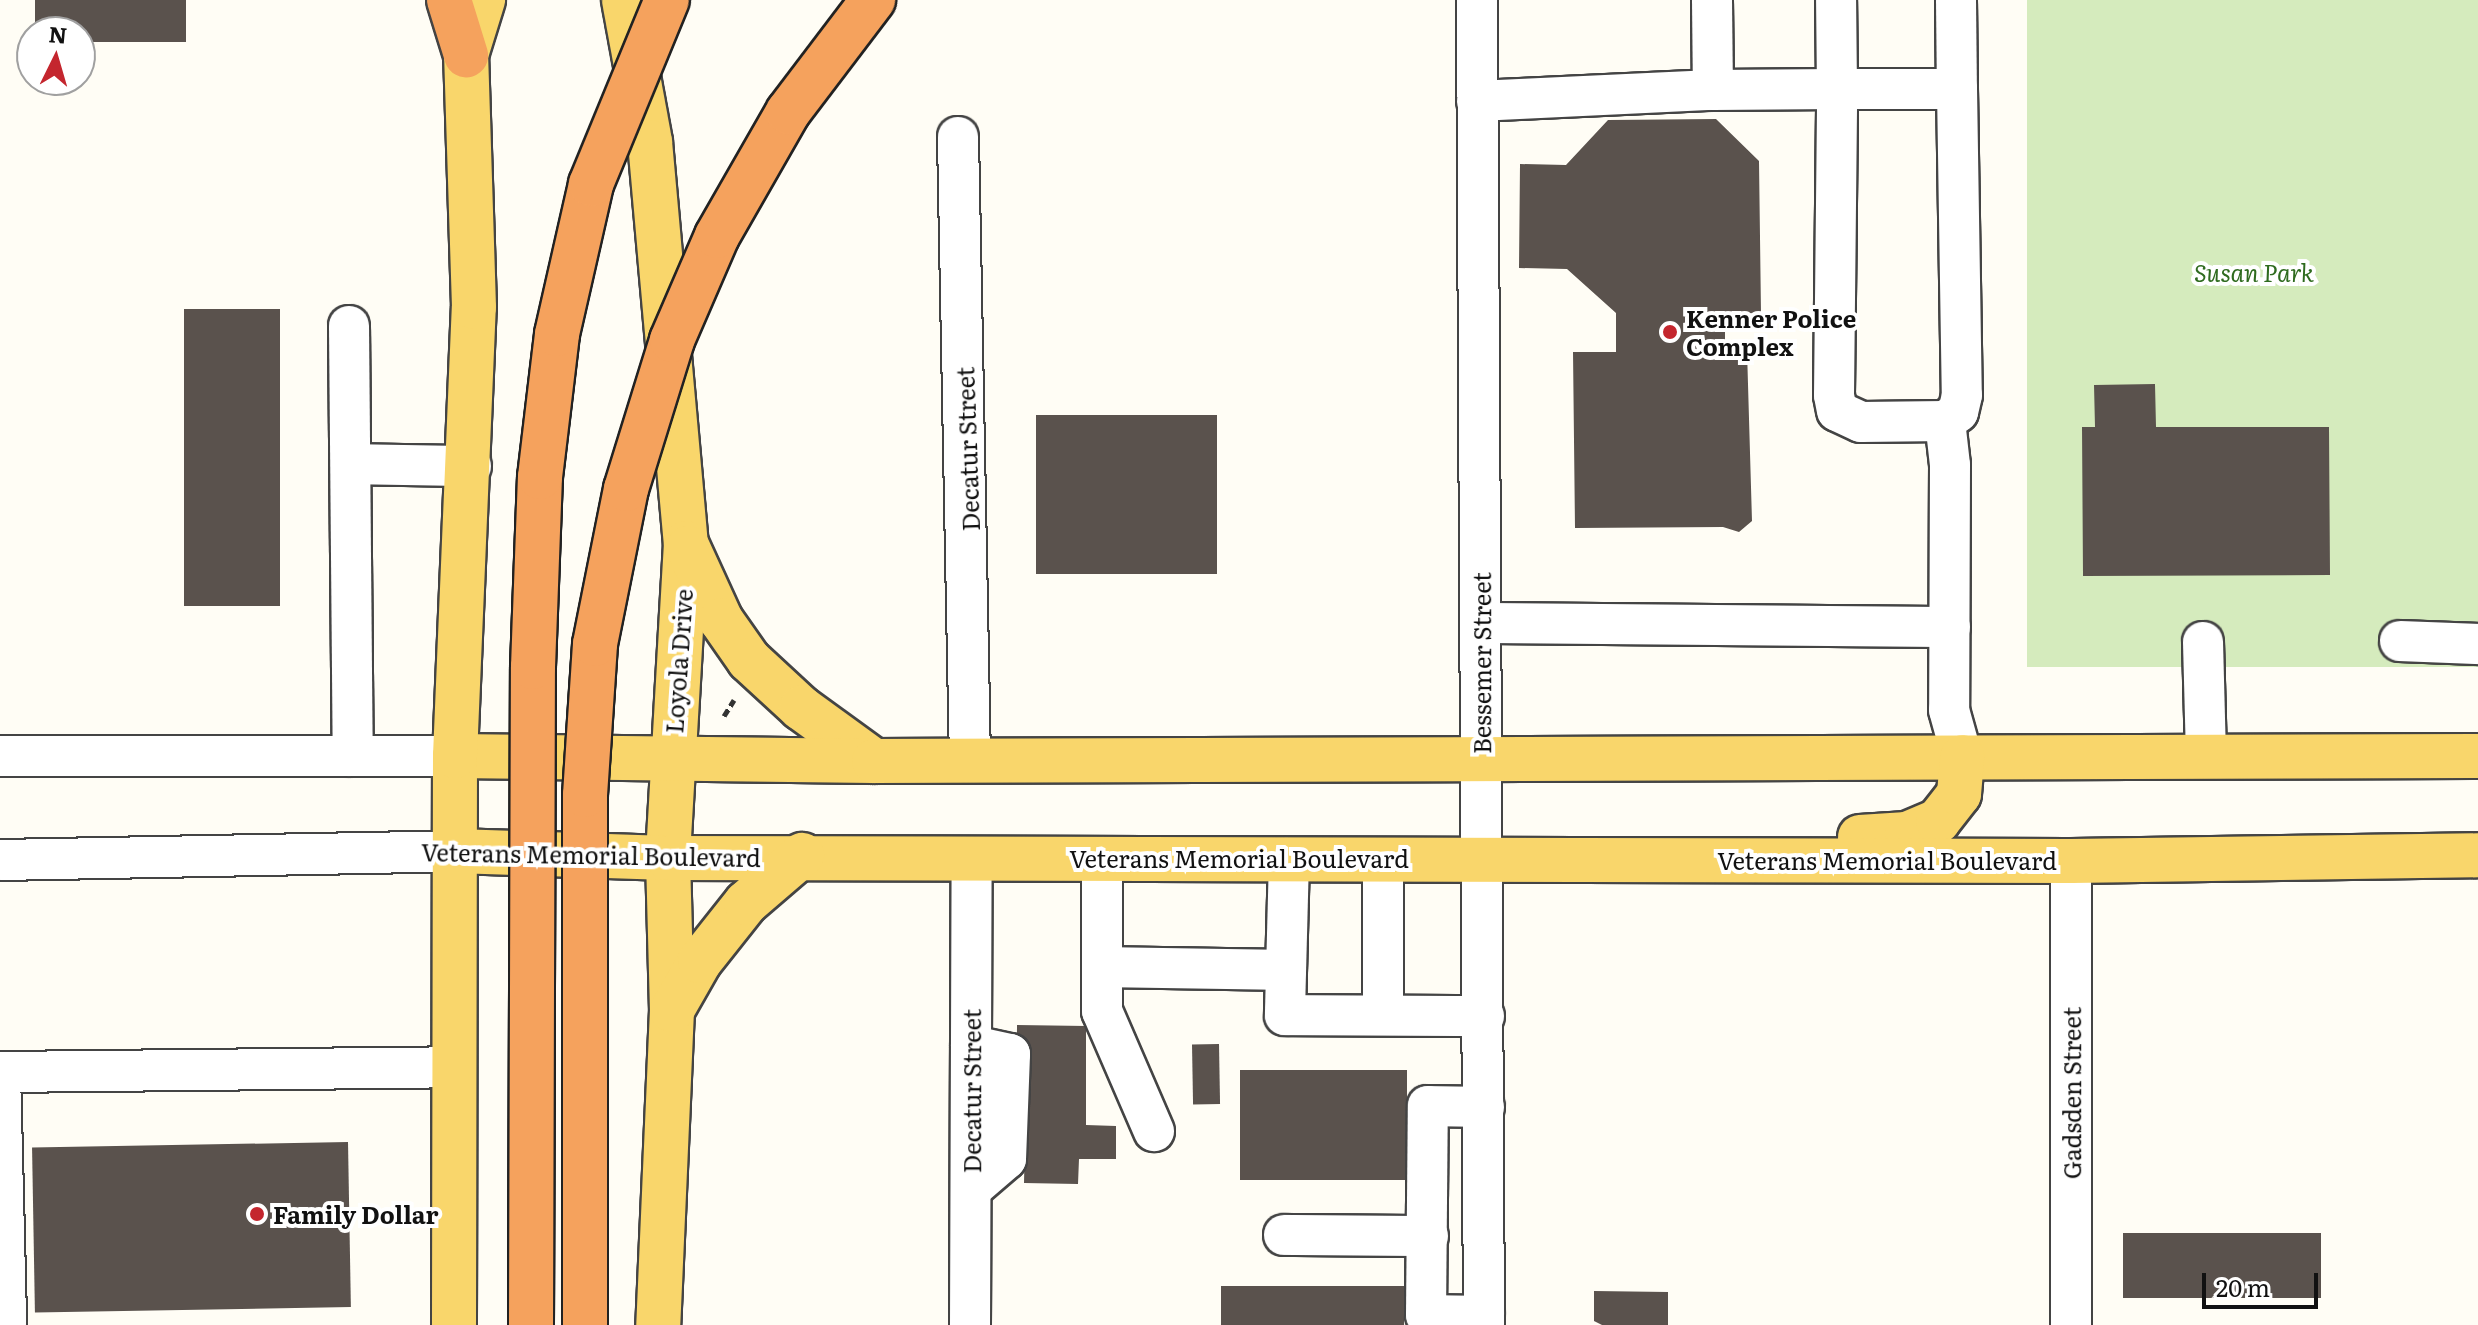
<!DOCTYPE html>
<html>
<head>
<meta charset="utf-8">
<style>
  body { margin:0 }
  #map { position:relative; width:2478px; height:1325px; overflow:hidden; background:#fffdf5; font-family:Literata,serif }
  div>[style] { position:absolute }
  .green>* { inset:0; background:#d5ebbd; transform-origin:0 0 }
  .building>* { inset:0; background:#5a524d; transform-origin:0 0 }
  .path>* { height:5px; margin-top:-2.5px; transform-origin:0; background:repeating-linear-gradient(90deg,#333 0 8px,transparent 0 12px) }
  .roads { filter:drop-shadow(2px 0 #444) drop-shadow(-2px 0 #444) drop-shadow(0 2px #444) drop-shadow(0 -2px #444) }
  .minor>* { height:40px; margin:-20px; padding:0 20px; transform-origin:20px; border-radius:20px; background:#fff }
  .major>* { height:44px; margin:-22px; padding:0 22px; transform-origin:22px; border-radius:22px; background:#f9d66b }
  .highway>* { height:44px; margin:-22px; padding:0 22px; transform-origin:22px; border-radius:22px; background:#f5a25d }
  .bridges { filter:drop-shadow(2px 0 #222) drop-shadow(-2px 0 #222) drop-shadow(0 2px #222) drop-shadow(0 -2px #222) }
  .highway-bridge>* { height:44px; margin:-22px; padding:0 22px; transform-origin:22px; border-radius:22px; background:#f5a25d }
  .dots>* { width:22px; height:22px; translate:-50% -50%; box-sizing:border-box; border:4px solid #fff; border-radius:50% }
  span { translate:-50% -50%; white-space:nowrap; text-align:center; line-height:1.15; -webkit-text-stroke:8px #fff; paint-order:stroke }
  .park-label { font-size:24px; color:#2f6b1f; font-style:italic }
  .poi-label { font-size:24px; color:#111; font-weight:700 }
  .left { translate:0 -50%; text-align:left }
  .street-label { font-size:24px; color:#111 }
  .north { position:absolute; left:16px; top:16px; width:80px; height:80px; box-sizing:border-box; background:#fff; border:2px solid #a0a0a0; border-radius:50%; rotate:5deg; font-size:22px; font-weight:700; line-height:32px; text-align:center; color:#111 }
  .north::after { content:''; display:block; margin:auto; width:28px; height:36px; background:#c4262e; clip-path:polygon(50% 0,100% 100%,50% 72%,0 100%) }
  .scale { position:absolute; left:2202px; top:1273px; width:116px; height:36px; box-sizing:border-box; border:4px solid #111; border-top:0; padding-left:10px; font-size:24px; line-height:28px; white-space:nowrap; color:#111; -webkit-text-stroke:6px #fff; paint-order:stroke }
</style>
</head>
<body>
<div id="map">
  <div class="green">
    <div style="left:2027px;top:0;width:451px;height:667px"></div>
  </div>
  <div class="building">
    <div style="clip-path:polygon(35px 0,186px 0,186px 42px,80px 42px,80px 32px,35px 32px)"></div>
    <div style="clip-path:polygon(1716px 119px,1759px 161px,1761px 313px,1725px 314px,1725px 350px,1747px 350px,1752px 521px,1739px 532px,1723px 527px,1575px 528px,1573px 352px,1616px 352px,1616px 313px,1567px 269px,1519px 268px,1520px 164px,1566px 165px,1608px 120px)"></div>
    <div style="left:280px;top:309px;width:297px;height:96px;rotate:90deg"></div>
    <div style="clip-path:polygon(2155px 384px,2156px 427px,2329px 427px,2330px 575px,2083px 576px,2082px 427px,2095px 427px,2094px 385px)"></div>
    <div style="left:1036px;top:415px;width:181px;height:159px"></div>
    <div style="clip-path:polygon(1017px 1025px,1086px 1026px,1086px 1125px,1116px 1126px,1116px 1159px,1079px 1159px,1078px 1184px,1024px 1183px,1025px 1135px,1016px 1135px)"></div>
    <div style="left:1219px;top:1044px;width:60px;height:27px;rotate:89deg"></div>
    <div style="left:1240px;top:1070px;width:167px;height:110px"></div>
    <div style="left:348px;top:1142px;width:165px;height:316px;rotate:89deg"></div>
    <div style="left:2123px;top:1233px;width:198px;height:65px"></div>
    <div style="left:1221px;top:1286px;width:183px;height:39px"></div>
    <div style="clip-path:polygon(1594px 1291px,1668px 1292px,1668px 1325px,1602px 1325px,1594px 1321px)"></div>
  </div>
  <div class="path">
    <div style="left:724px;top:716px;width:19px;rotate:-58deg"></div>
  </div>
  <div class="roads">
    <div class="minor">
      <div style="left:1477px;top:0;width:1325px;rotate:89.7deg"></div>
      <div style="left:1712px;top:0;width:90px;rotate:89.4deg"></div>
      <div style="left:1956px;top:0;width:89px;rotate:89.4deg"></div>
      <div style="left:1477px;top:101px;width:236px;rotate:-2.7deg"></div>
      <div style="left:1713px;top:90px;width:124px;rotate:-0.5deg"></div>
      <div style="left:1837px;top:89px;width:120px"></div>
      <div style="left:1957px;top:89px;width:306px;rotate:89.1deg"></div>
      <div style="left:1962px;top:395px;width:17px;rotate:103deg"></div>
      <div style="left:1958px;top:412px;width:16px;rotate:145deg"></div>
      <div style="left:1945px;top:421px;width:84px;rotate:179.3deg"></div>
      <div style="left:1861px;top:422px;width:26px;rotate:-155deg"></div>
      <div style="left:1837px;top:411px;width:16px;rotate:-101deg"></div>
      <div style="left:1834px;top:395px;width:306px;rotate:-89.4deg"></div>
      <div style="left:1837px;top:89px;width:89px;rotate:-90.6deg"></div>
      <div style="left:958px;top:137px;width:623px;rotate:88.9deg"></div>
      <div style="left:349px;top:326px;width:430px;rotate:89.5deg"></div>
      <div style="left:1945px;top:421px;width:44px;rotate:83.5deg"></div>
      <div style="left:1950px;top:465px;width:245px;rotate:90.2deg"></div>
      <div style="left:1949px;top:710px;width:49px;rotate:74.5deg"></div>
      <div style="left:351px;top:464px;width:120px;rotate:1deg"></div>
      <div style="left:1481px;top:623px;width:469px;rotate:0.5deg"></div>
      <div style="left:2400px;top:641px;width:78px;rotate:2.2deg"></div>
      <div style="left:2203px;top:642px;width:114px;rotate:88.5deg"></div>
      <div style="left:0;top:756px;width:455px"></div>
      <div style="left:1102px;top:857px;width:154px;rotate:90deg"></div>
      <div style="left:1102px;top:1011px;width:131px;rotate:66.6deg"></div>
      <div style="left:1289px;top:858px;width:157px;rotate:91.5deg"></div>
      <div style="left:1285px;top:1015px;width:199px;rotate:0.3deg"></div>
      <div style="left:0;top:860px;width:455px;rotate:-1.1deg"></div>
      <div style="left:1103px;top:967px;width:183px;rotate:0.9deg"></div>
      <div style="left:1383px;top:1015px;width:156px;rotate:-90deg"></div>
      <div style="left:0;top:1072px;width:451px;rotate:-0.6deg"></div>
      <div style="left:0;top:1072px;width:253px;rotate:88.6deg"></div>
      <div style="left:971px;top:1189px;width:46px;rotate:-40.6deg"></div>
      <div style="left:1006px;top:1159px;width:105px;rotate:-87.8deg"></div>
      <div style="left:1010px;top:1054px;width:40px;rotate:-168deg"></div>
      <div style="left:1284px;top:1235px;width:144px;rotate:0.4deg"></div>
      <div style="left:1484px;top:1316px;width:58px;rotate:-179deg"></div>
      <div style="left:1426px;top:1315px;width:209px;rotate:-89.5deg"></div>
      <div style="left:1428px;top:1106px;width:56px;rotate:1deg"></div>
      <div style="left:970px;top:1325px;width:468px;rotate:-89.8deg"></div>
      <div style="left:2071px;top:1325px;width:464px;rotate:-90deg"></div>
    </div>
    <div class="major">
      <div style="left:624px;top:0;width:144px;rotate:79.6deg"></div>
      <div style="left:650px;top:142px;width:403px;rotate:84.9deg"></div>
      <div style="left:686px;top:543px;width:316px;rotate:93.3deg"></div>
      <div style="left:668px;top:858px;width:152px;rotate:88.5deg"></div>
      <div style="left:672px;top:1010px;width:315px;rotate:92.5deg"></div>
      <div style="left:688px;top:548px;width:79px;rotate:65.4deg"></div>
      <div style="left:721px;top:620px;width:49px;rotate:55deg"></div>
      <div style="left:749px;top:660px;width:71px;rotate:42.7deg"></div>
      <div style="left:801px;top:708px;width:90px;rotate:36deg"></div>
      <div style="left:455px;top:756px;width:419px;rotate:0.7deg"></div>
      <div style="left:874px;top:761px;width:1604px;rotate:-0.18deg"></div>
      <div style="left:1860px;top:837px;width:47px;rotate:-3.7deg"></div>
      <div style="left:1907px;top:834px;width:34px;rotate:-23deg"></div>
      <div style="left:1938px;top:821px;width:34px;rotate:-52deg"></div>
      <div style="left:1959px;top:794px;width:37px;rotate:-85deg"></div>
      <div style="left:455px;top:851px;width:213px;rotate:1.9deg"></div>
      <div style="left:668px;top:858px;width:1403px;rotate:0.12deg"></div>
      <div style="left:2071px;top:861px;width:407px;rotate:-0.8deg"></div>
      <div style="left:672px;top:1010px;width:56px;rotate:-60.3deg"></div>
      <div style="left:700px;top:961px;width:74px;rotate:-51.6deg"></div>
      <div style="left:746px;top:903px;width:74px;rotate:-40.6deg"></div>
      <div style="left:454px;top:1325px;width:569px;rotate:-89.9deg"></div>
      <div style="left:455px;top:756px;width:449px;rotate:-87.6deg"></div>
      <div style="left:474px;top:307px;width:252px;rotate:-91.8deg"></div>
      <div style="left:466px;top:55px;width:58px;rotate:-72.8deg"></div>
    </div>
    <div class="highway">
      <div style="left:449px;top:0;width:58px;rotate:72.8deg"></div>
    </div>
  </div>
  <div class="bridges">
    <div class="highway-bridge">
      <div style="left:531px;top:1325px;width:658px;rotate:-89.83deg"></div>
      <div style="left:533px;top:667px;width:190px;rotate:-87.9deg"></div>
      <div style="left:540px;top:477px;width:144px;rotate:-83.2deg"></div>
      <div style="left:557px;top:334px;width:154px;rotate:-77.2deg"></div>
      <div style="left:591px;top:184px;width:199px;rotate:-67.6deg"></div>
      <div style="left:585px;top:1325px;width:530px;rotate:-90deg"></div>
      <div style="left:585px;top:795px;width:151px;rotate:-86.2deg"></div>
      <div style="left:595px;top:644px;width:158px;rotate:-78.7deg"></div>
      <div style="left:626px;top:489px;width:156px;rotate:-72.8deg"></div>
      <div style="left:672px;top:340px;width:113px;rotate:-66.6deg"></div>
      <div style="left:717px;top:236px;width:143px;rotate:-60.2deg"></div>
      <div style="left:788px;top:112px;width:141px;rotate:-52.8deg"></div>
    </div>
  </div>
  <div class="dots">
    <div style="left:1670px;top:332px;background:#c4262e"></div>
    <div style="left:257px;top:1214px;background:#c4262e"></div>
  </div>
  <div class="park-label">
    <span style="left:2254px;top:272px">Susan Park</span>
  </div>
  <div class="poi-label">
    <span class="left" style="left:1686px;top:332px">Kenner Police<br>Complex</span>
    <span class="left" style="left:273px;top:1214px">Family Dollar</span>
  </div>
  <div class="street-label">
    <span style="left:967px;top:449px;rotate:-92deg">Decatur Street</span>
    <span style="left:678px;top:661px;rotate:-86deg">Loyola Drive</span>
    <span style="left:1481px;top:663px;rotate:-90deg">Bessemer Street</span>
    <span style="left:591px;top:854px;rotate:1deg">Veterans Memorial Boulevard</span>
    <span style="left:1239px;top:858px">Veterans Memorial Boulevard</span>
    <span style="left:1887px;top:860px">Veterans Memorial Boulevard</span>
    <span style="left:971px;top:1091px;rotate:-90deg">Decatur Street</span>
    <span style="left:2071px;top:1093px;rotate:-90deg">Gadsden Street</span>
  </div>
  <div class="north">N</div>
  <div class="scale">20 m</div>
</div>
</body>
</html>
